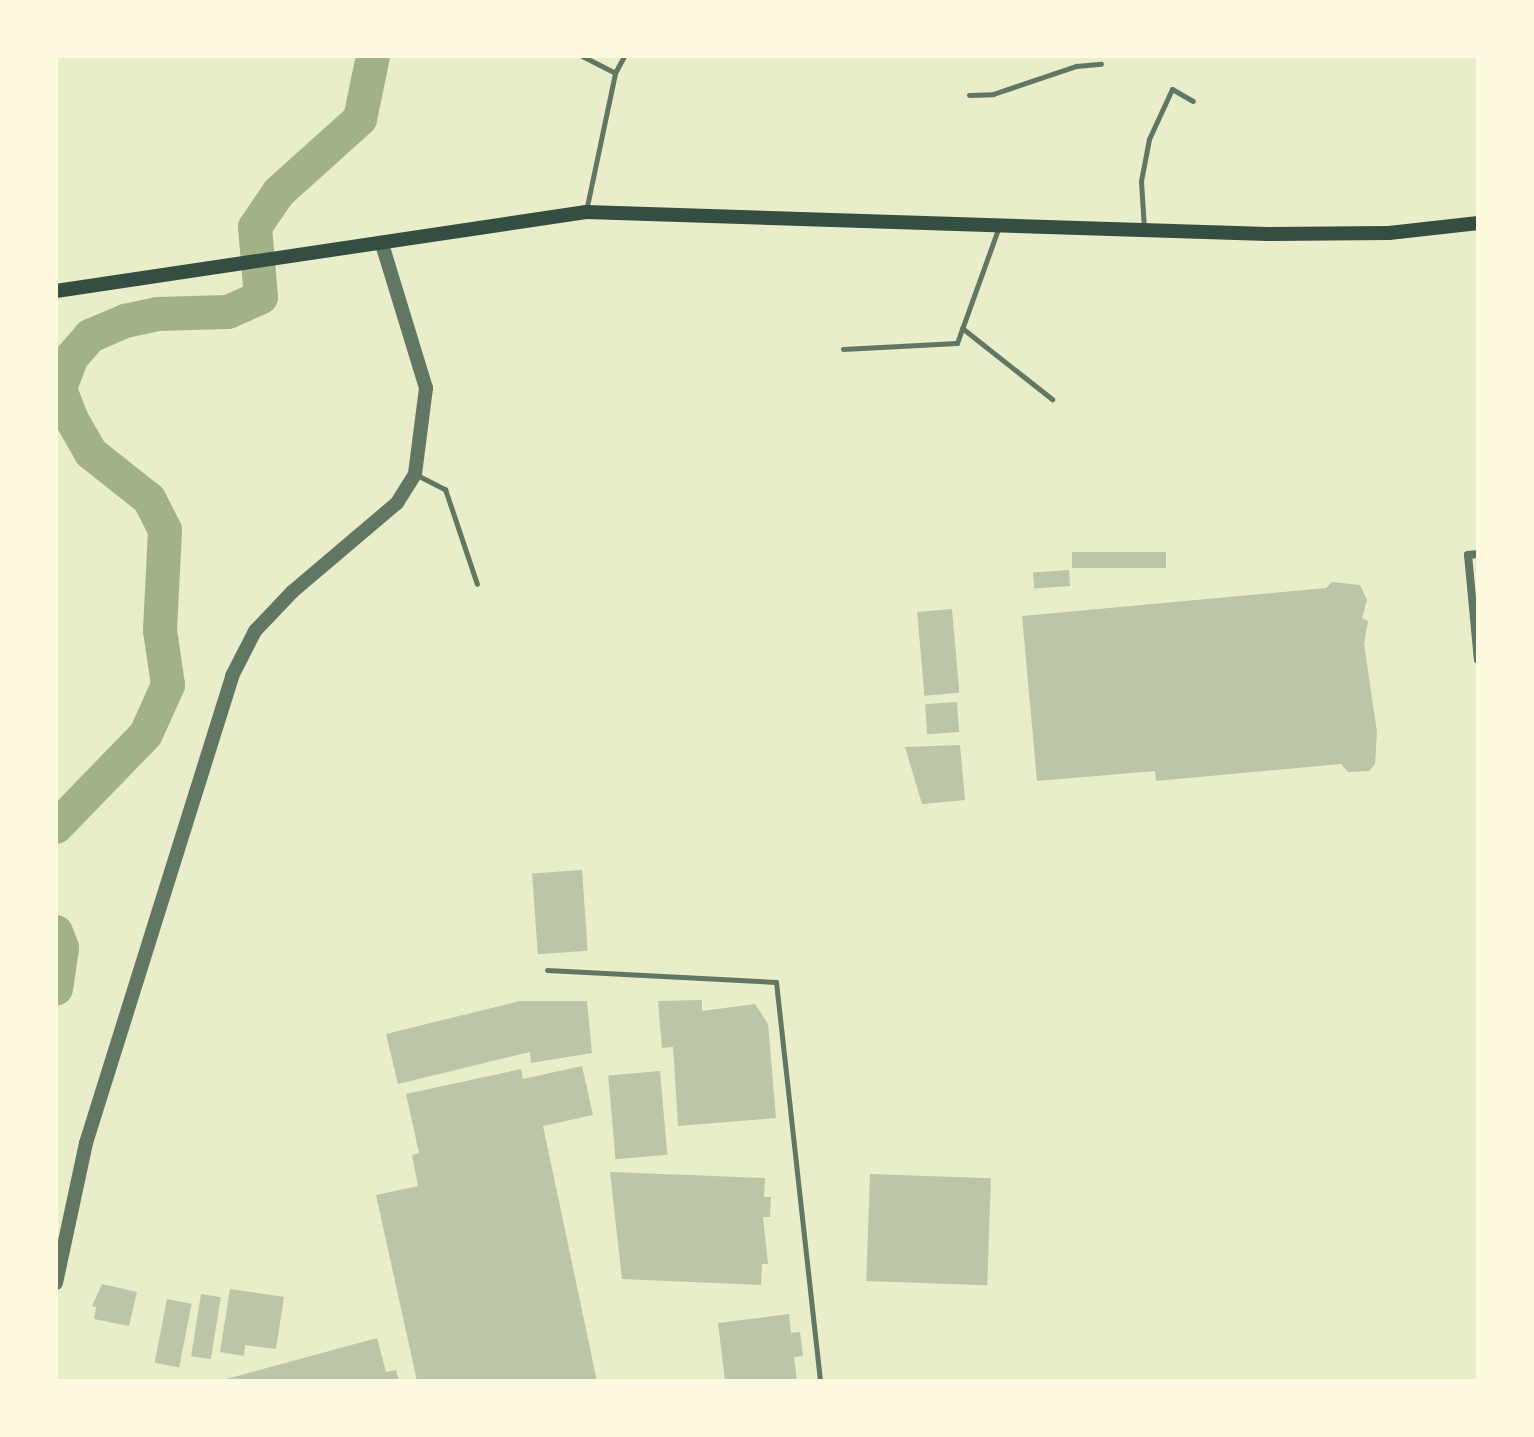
<!DOCTYPE html>
<html>
<head>
<meta charset="utf-8">
<style>
  body { margin:0 }
  #map { position:relative; width:1534px; height:1437px; overflow:hidden; background:#e9edc9; font-family:Karla,sans-serif }
  div>[style] { position:absolute }
  .river>* { height:34px; margin:-17px; padding:0 17px; transform-origin:17px; border-radius:17px; background:#a3b18a }
  .building>* { inset:0; background:#bcc5a7; transform-origin:0 0 }
  .service>* { height:5px; margin:-2.5px; padding:0 2.5px; transform-origin:2.5px; border-radius:2.5px; background:#617663 }
  .minor>* { height:8px; margin:-4px; padding:0 4px; transform-origin:4px; border-radius:4px; background:#617663 }
  .tertiary>* { height:14px; margin:-7px; padding:0 7px; transform-origin:7px; border-radius:7px; background:#617663 }
  .secondary>* { height:14px; margin:-7px; padding:0 7px; transform-origin:7px; border-radius:7px; background:#344e41 }
  span { translate:-50% -50%; white-space:nowrap; text-align:center; line-height:1.15; -webkit-text-stroke:7px #fefae0; paint-order:stroke }
  .frame { position:absolute; inset:0; border:58px solid #fefae0; pointer-events:none }
</style>
</head>
<body>
<div id="map">
  <div class="river">
    <div style="left:56px;top:827px;width:129px;rotate:-45.9deg"></div>
    <div style="left:146px;top:734px;width:54px;rotate:-65.8deg"></div>
    <div style="left:168px;top:685px;width:56px;rotate:-98.3deg"></div>
    <div style="left:160px;top:630px;width:100px;rotate:-87.1deg"></div>
    <div style="left:165px;top:530px;width:35px;rotate:-117deg"></div>
    <div style="left:149px;top:499px;width:74px;rotate:-141.6deg"></div>
    <div style="left:91px;top:453px;width:38px;rotate:-120deg"></div>
    <div style="left:72px;top:420px;width:34px;rotate:-111deg"></div>
    <div style="left:60px;top:388px;width:33px;rotate:-69deg"></div>
    <div style="left:72px;top:357px;width:28px;rotate:-49deg"></div>
    <div style="left:90px;top:336px;width:38px;rotate:-23deg"></div>
    <div style="left:125px;top:321px;width:33px;rotate:-12deg"></div>
    <div style="left:157px;top:314px;width:71px;rotate:-1.6deg"></div>
    <div style="left:228px;top:312px;width:36px;rotate:-24deg"></div>
    <div style="left:261px;top:297px;width:70px;rotate:-94.9deg"></div>
    <div style="left:255px;top:227px;width:42px;rotate:-55.6deg"></div>
    <div style="left:279px;top:192px;width:109px;rotate:-42deg"></div>
    <div style="left:360px;top:119px;width:64px;rotate:-78.3deg"></div>
    <div style="left:56px;top:932px;width:17px;rotate:69deg"></div>
    <div style="left:62px;top:948px;width:41px;rotate:98.3deg"></div>
  </div>
  <div class="building">
    <div style="left:1072px;top:552px;width:94px;height:16px"></div>
    <div style="left:1069px;top:570px;width:16px;height:36px;rotate:86deg"></div>
    <div style="clip-path:polygon(1332px 582px,1360px 585px,1367px 600px,1362px 618px,1368px 621px,1364px 644px,1377px 732px,1375px 764px,1369px 771px,1348px 772px,1341px 764px,1156px 781px,1155px 771px,1037px 781px,1022px 616px,1326px 588px)"></div>
    <div style="left:952px;top:609px;width:84px;height:35px;rotate:85deg"></div>
    <div style="left:957px;top:702px;width:30px;height:32px;rotate:86deg"></div>
    <div style="clip-path:polygon(960px 745px,965px 800px,922px 804px,905px 747px)"></div>
    <div style="left:582px;top:870px;width:81px;height:50px;rotate:86deg"></div>
    <div style="clip-path:polygon(702px 1000px,702px 1011px,755px 1004px,768px 1024px,776px 1118px,678px 1126px,673px 1047px,662px 1048px,658px 1001px)"></div>
    <div style="clip-path:polygon(520px 1001px,587px 1001px,592px 1053px,531px 1063px,530px 1052px,398px 1084px,386px 1034px)"></div>
    <div style="clip-path:polygon(582px 1066px,593px 1115px,543px 1126px,597px 1381px,417px 1381px,376px 1195px,418px 1186px,412px 1155px,419px 1153px,406px 1094px,521px 1069px,523px 1079px)"></div>
    <div style="left:660px;top:1071px;width:84px;height:52px;rotate:85deg"></div>
    <div style="clip-path:polygon(610px 1172px,765px 1178px,764px 1197px,771px 1197px,770px 1217px,763px 1217px,768px 1264px,762px 1264px,761px 1285px,622px 1279px)"></div>
    <div style="left:870px;top:1174px;width:121px;height:107px;rotate:2deg"></div>
    <div style="clip-path:polygon(102px 1284px,137px 1292px,129px 1326px,94px 1319px,96px 1307px,92px 1306px)"></div>
    <div style="clip-path:polygon(230px 1289px,284px 1297px,276px 1349px,245px 1345px,244px 1356px,220px 1352px)"></div>
    <div style="left:201px;top:1294px;width:20px;height:63px;rotate:9deg"></div>
    <div style="left:167px;top:1299px;width:25px;height:65px;rotate:11deg"></div>
    <div style="clip-path:polygon(789px 1314px,791px 1333px,800px 1332px,803px 1356px,794px 1357px,797px 1381px,725px 1381px,718px 1323px)"></div>
    <div style="clip-path:polygon(377px 1338px,386px 1372px,396px 1370px,399px 1381px,219px 1381px)"></div>
  </div>
  <div class="service">
    <div style="left:582px;top:56px;width:37px;rotate:27deg"></div>
    <div style="left:969px;top:95px;width:24px;rotate:-2deg"></div>
    <div style="left:993px;top:94px;width:88px;rotate:-18.6deg"></div>
    <div style="left:1076px;top:66px;width:25px;rotate:-5deg"></div>
    <div style="left:586px;top:211px;width:141px;rotate:-78.1deg"></div>
    <div style="left:615px;top:73px;width:19px;rotate:-62deg"></div>
    <div style="left:1144px;top:229px;width:48px;rotate:-93.6deg"></div>
    <div style="left:1141px;top:181px;width:43px;rotate:-79.2deg"></div>
    <div style="left:1149px;top:139px;width:55px;rotate:-65.3deg"></div>
    <div style="left:1172px;top:89px;width:24px;rotate:30deg"></div>
    <div style="left:962px;top:328px;width:115px;rotate:38.3deg"></div>
    <div style="left:843px;top:349px;width:114px;rotate:-3deg"></div>
    <div style="left:957px;top:343px;width:121px;rotate:-70.2deg"></div>
    <div style="left:415px;top:474px;width:34px;rotate:27deg"></div>
    <div style="left:445px;top:489px;width:100px;rotate:71.4deg"></div>
    <div style="left:547px;top:970px;width:229px;rotate:3deg"></div>
    <div style="left:776px;top:982px;width:401px;rotate:83.7deg"></div>
  </div>
  <div class="minor">
    <div style="left:1478px;top:554px;width:10px;rotate:174deg"></div>
    <div style="left:1468px;top:555px;width:105px;rotate:84.6deg"></div>
  </div>
  <div class="tertiary">
    <div style="left:56px;top:1283px;width:143px;rotate:-77.9deg"></div>
    <div style="left:86px;top:1143px;width:489px;rotate:-72.6deg"></div>
    <div style="left:232px;top:676px;width:51px;rotate:-62.9deg"></div>
    <div style="left:255px;top:631px;width:54px;rotate:-46.5deg"></div>
    <div style="left:292px;top:592px;width:138px;rotate:-40.3deg"></div>
    <div style="left:397px;top:503px;width:34px;rotate:-58deg"></div>
    <div style="left:415px;top:474px;width:87px;rotate:-82.7deg"></div>
    <div style="left:426px;top:388px;width:151px;rotate:-107deg"></div>
  </div>
  <div class="secondary">
    <div style="left:56px;top:291px;width:536px;rotate:-8.48deg"></div>
    <div style="left:586px;top:212px;width:682px;rotate:1.85deg"></div>
    <div style="left:1268px;top:234px;width:121px;rotate:-0.5deg"></div>
    <div style="left:1389px;top:233px;width:90px;rotate:-6.4deg"></div>
  </div>
  <div class="frame"></div>
</div>
</body>
</html>
